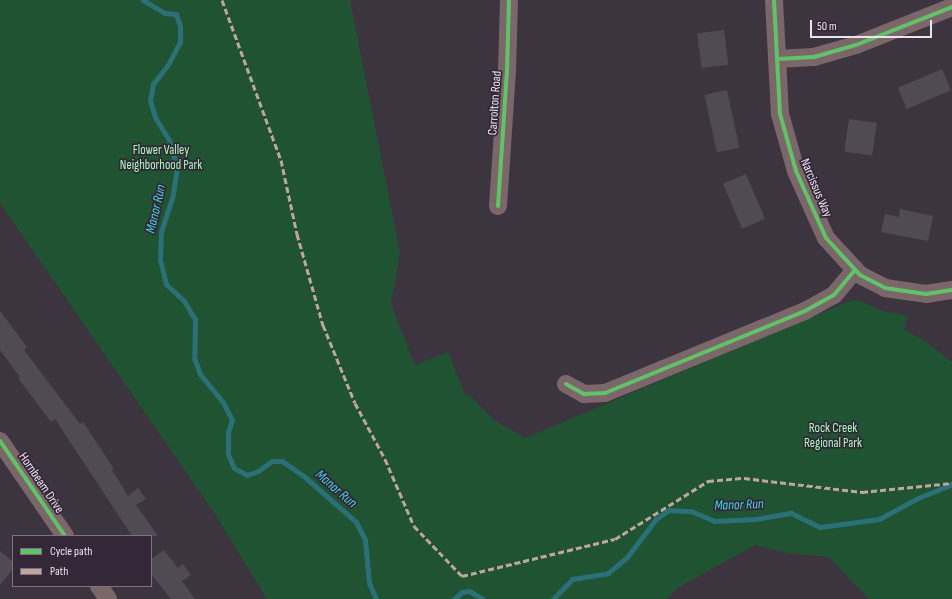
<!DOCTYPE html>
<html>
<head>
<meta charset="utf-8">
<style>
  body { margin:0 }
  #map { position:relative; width:952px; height:599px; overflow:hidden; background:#3c353f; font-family:"Sofia Sans Condensed",sans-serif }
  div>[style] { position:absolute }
  .green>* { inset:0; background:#1f5332 }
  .stream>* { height:5px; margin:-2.5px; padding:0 2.5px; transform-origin:2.5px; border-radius:2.5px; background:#2a7076 }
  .building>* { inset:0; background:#504a52; transform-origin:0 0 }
  .street>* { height:18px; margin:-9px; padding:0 9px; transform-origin:9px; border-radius:9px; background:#7b666a }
  .quiet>* { height:3px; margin-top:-1.5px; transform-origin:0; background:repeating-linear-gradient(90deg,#c0a59a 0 6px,transparent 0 9px) }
  .cycleway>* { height:4px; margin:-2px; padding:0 2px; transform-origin:2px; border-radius:2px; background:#61c268 }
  span { translate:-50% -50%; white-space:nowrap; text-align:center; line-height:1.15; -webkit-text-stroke:3.5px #342738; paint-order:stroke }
  .street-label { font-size:13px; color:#ebe3ee }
  .park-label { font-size:13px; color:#a3fbba }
  .water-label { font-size:14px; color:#3cd6de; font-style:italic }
  .legend { position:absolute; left:12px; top:535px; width:140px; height:52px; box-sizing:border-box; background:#342738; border:1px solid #7d7281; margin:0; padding:5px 7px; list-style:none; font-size:12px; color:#ebe3ee }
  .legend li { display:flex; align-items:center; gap:8px; height:20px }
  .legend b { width:20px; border:1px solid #7d7281 }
  .scale { position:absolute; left:810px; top:20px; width:122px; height:18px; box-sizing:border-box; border:2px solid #ebe3ee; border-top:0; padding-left:5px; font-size:12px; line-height:14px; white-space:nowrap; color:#ebe3ee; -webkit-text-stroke:3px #342738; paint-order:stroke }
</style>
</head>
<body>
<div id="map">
  <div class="green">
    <div style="clip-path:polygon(0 0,350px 0,400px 253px,391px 304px,411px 356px,415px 365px,448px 352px,465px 395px,470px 396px,495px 421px,525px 438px,850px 301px,858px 300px,883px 311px,908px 316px,904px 330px,922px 339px,952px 362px,952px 599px,869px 599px,829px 557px,787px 553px,755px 545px,679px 587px,666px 599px,267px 599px,213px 511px,0 203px)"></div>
  </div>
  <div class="stream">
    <div style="left:143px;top:0;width:26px;rotate:31deg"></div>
    <div style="left:165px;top:13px;width:11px;rotate:5deg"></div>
    <div style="left:176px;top:14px;width:13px;rotate:72deg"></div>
    <div style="left:180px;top:26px;width:16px;rotate:90deg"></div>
    <div style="left:180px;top:42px;width:27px;rotate:118deg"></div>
    <div style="left:167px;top:66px;width:23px;rotate:128deg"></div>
    <div style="left:153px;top:84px;width:17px;rotate:100deg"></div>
    <div style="left:150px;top:101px;width:19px;rotate:72deg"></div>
    <div style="left:156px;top:119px;width:25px;rotate:58deg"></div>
    <div style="left:169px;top:140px;width:29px;rotate:74deg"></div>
    <div style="left:177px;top:168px;width:30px;rotate:99deg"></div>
    <div style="left:172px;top:198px;width:35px;rotate:108deg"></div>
    <div style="left:161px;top:231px;width:29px;rotate:92deg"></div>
    <div style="left:160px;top:260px;width:25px;rotate:76deg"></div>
    <div style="left:166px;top:284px;width:25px;rotate:43deg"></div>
    <div style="left:184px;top:301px;width:21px;rotate:59deg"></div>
    <div style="left:195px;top:319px;width:39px;rotate:91deg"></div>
    <div style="left:194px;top:358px;width:17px;rotate:69deg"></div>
    <div style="left:200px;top:374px;width:38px;rotate:51deg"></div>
    <div style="left:224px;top:404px;width:18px;rotate:63deg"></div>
    <div style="left:232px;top:420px;width:13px;rotate:108deg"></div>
    <div style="left:228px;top:432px;width:22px;rotate:90deg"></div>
    <div style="left:228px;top:454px;width:15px;rotate:67deg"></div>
    <div style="left:234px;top:468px;width:15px;rotate:28deg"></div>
    <div style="left:247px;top:475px;width:12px;rotate:-20deg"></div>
    <div style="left:258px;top:471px;width:17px;rotate:-36deg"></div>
    <div style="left:272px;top:461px;width:10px"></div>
    <div style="left:282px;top:461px;width:29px;rotate:35deg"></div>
    <div style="left:306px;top:478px;width:67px;rotate:41.3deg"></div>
    <div style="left:356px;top:522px;width:20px;rotate:63deg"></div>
    <div style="left:365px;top:540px;width:43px;rotate:84.7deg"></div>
    <div style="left:369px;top:583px;width:17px;rotate:66deg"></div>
    <div style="left:454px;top:599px;width:11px;rotate:-41deg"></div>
    <div style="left:462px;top:592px;width:7px;rotate:-8deg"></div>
    <div style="left:469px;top:591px;width:16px;rotate:30deg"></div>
    <div style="left:553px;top:599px;width:28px;rotate:-46deg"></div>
    <div style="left:572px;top:579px;width:36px;rotate:-9deg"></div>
    <div style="left:608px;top:573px;width:25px;rotate:-40deg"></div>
    <div style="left:627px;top:557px;width:48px;rotate:-52.7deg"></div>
    <div style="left:656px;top:519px;width:16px;rotate:-35deg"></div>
    <div style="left:669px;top:510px;width:22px;rotate:3deg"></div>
    <div style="left:691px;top:511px;width:25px;rotate:23deg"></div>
    <div style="left:714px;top:521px;width:42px;rotate:-2.7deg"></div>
    <div style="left:756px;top:519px;width:36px;rotate:-10deg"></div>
    <div style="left:791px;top:513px;width:32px;rotate:26deg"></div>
    <div style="left:820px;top:527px;width:60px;rotate:-7.7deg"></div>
    <div style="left:879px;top:519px;width:44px;rotate:-28.3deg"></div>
    <div style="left:918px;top:498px;width:37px;rotate:-22deg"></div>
  </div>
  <div class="building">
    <div style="left:724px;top:30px;width:35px;height:27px;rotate:83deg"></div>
    <div style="left:942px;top:69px;width:23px;height:48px;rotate:67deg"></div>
    <div style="left:727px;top:90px;width:59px;height:23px;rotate:78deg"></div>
    <div style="left:849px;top:119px;width:28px;height:33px;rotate:8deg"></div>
    <div style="left:746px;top:174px;width:49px;height:25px;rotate:67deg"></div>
    <div style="clip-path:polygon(900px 209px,933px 216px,928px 241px,881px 232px,885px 214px,899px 217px)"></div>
    <div style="clip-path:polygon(0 311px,27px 347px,24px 350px,80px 424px,83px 422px,114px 469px,112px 470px,128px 496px,138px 488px,146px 499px,136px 505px,158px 536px,132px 536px,55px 419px,51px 422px,18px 378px,20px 377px,0 350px)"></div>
    <div style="clip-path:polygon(164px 550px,178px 568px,183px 564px,191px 575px,182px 581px,195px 599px,171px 599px,151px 574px,151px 559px)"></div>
    <div style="clip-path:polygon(0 551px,13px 562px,13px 569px,0 585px)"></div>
  </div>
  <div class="street">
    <div style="left:774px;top:0;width:114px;rotate:87deg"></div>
    <div style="left:780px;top:114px;width:59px;rotate:74.3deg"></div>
    <div style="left:796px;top:171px;width:73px;rotate:65.9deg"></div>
    <div style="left:826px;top:238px;width:50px;rotate:47.4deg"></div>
    <div style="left:860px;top:275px;width:28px;rotate:27deg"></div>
    <div style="left:885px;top:288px;width:41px;rotate:8.3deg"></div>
    <div style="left:926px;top:294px;width:26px;rotate:-9deg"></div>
    <div style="left:777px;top:59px;width:37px;rotate:-3deg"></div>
    <div style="left:814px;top:57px;width:44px;rotate:-15.9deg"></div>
    <div style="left:856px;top:45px;width:103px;rotate:-21.6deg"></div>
    <div style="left:498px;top:206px;width:135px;rotate:-86.2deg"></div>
    <div style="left:507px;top:71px;width:71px;rotate:-88.4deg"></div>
    <div style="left:566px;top:384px;width:21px;rotate:29deg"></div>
    <div style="left:584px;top:394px;width:21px;rotate:-3deg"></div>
    <div style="left:605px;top:393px;width:216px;rotate:-22.3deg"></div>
    <div style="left:805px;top:311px;width:33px;rotate:-29deg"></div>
    <div style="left:834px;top:295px;width:33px;rotate:-50deg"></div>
    <div style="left:0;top:441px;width:115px;rotate:55.6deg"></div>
    <div style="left:99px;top:586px;width:16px;rotate:55deg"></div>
  </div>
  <div class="quiet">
    <div style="left:222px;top:0;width:171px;rotate:69.8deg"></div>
    <div style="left:281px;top:160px;width:76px;rotate:77.8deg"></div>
    <div style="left:297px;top:234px;width:95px;rotate:74.1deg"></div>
    <div style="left:323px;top:325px;width:84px;rotate:67.7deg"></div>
    <div style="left:355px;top:403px;width:64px;rotate:61.8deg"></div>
    <div style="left:385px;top:459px;width:73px;rotate:66.6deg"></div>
    <div style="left:414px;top:526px;width:69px;rotate:46.2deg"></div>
    <div style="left:462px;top:576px;width:157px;rotate:-13.6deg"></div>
    <div style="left:615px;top:539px;width:110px;rotate:-31.9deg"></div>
    <div style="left:708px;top:481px;width:36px;rotate:-5deg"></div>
    <div style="left:744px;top:478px;width:119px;rotate:6.8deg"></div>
    <div style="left:862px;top:492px;width:90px;rotate:-5.7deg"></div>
  </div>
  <div class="cycleway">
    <div style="left:774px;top:0;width:114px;rotate:87deg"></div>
    <div style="left:780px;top:114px;width:59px;rotate:74.3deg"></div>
    <div style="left:796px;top:171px;width:73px;rotate:65.9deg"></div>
    <div style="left:826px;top:238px;width:50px;rotate:47.4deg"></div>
    <div style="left:860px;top:275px;width:28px;rotate:27deg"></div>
    <div style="left:885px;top:288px;width:41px;rotate:8.3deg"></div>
    <div style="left:926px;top:294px;width:26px;rotate:-9deg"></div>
    <div style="left:777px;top:59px;width:37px;rotate:-3deg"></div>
    <div style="left:814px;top:57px;width:44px;rotate:-15.9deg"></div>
    <div style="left:856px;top:45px;width:103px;rotate:-21.6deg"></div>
    <div style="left:498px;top:206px;width:135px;rotate:-86.2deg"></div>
    <div style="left:507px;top:71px;width:71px;rotate:-88.4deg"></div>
    <div style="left:566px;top:384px;width:21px;rotate:29deg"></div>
    <div style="left:584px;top:394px;width:21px;rotate:-3deg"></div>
    <div style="left:605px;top:393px;width:216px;rotate:-22.3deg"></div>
    <div style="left:805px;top:311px;width:33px;rotate:-29deg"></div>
    <div style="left:834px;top:295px;width:33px;rotate:-50deg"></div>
    <div style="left:0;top:441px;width:115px;rotate:55.6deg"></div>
  </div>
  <div class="street-label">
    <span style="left:495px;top:103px;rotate:-86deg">Carrolton Road</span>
    <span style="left:816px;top:188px;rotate:67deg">Narcissus Way</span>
    <span style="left:41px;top:483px;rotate:56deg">Hornbeam Drive</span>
  </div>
  <div class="park-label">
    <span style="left:161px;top:158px">Flower Valley<br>Neighborhood Park</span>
    <span style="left:833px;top:436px">Rock Creek<br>Regional Park</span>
  </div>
  <div class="water-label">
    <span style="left:156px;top:209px;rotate:-77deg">Manor Run</span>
    <span style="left:336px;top:489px;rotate:41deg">Manor Run</span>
    <span style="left:739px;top:505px;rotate:-2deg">Manor Run</span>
  </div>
  <ul class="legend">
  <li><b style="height:5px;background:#61c268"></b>Cycle path</li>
  <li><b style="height:5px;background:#c0a59a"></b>Path</li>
  </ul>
  <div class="scale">50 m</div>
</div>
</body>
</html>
